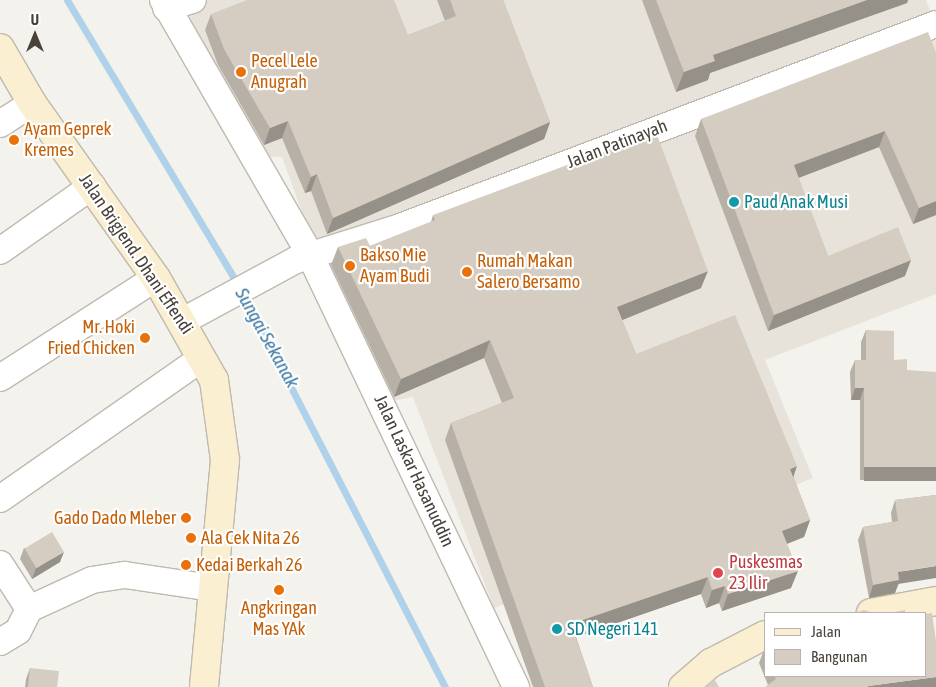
<!DOCTYPE html>
<html>
<head>
<meta charset="utf-8">
<style>
  body { margin:0 }
  #map { position:relative; width:936px; height:687px; overflow:hidden; background:#f4f2ec; font-family:"Asap Condensed",sans-serif }
  div>[style] { position:absolute }
  .residential>* { inset:0; background:#e8e3da }
  .stream>* { height:7px; margin:-3.5px; padding:0 3.5px; transform-origin:3.5px; border-radius:3.5px; background:#afd2ea }
  .roads { filter:drop-shadow(1px 0 #bfb9af) drop-shadow(-1px 0 #bfb9af) drop-shadow(0 1px #bfb9af) drop-shadow(0 -1px #bfb9af) }
  .street>* { height:26px; margin:-13px; padding:0 13px; transform-origin:13px; border-radius:13px; background:#fff }
  .secondary>* { height:28px; margin:-14px; padding:0 14px; transform-origin:14px; border-radius:14px; background:#faefd0 }
  .wall>* { inset:0; background:#b7b0a7 }
  .shaded-wall>* { inset:0; background:#959088; transform-origin:0 0 }
  .building>* { inset:0; background:#d5cdc2; transform-origin:0 0 }
  .dots>* { width:14px; height:14px; translate:-50% -50%; box-sizing:border-box; border:2px solid #fff; border-radius:50% }
  span { translate:-50% -50%; white-space:nowrap; text-align:center; line-height:1.15; -webkit-text-stroke:4.5px #fff; paint-order:stroke }
  .food-label { font-size:18px; color:#c56008 }
  .left { translate:0 -50%; text-align:left }
  .right { translate:-100% -50%; text-align:right }
  .street-label { font-size:18px; color:#48423a }
  .culture-label { font-size:18px; color:#0d838f }
  .health-label { font-size:18px; color:#be3a42 }
  .water-label { font-size:19px; color:#3a78a3; font-style:italic }
  .legend { position:absolute; left:764px; top:612px; width:162px; height:65px; box-sizing:border-box; background:#fff; border:1px solid #b6b3b0; margin:0; padding:6px 9px; list-style:none; font-size:15px; color:#48423a }
  .legend li { display:flex; align-items:center; gap:10px; height:25px }
  .legend b { width:25px; border:1px solid #b6b3b0 }
  .north { position:absolute; left:10px; top:10px; width:50px; height:50px; -webkit-text-stroke:4px #fff; paint-order:stroke; rotate:0deg; font-size:14px; font-weight:700; line-height:20px; text-align:center; color:#48423a }
  .north::after { content:''; display:block; margin:auto; width:18px; height:22px; background:#48423a; clip-path:polygon(50% 0,100% 100%,50% 72%,0 100%) }
</style>
</head>
<body>
<div id="map">
  <div class="residential">
    <div style="clip-path:polygon(184px 0,926px 0,936px 25px,936px 294px,765px 360px,813px 478px,494px 608px,413px 397px,372px 405px,282px 157px,241px 157px)"></div>
  </div>
  <div class="stream">
    <div style="left:67px;top:0;width:332px;rotate:59deg"></div>
    <div style="left:243px;top:294px;width:442px;rotate:62.8deg"></div>
  </div>
  <div class="roads">
    <div class="street">
      <div style="left:163px;top:0;width:294px;rotate:60deg"></div>
      <div style="left:310px;top:255px;width:479px;rotate:64.5deg"></div>
      <div style="left:166px;top:8px;width:28px;rotate:-17deg"></div>
      <div style="left:0;top:124px;width:38px;rotate:-33deg"></div>
      <div style="left:0;top:251px;width:113px;rotate:-35.2deg"></div>
      <div style="left:183px;top:321px;width:128px;rotate:-28.4deg"></div>
      <div style="left:296px;top:260px;width:109px;rotate:-17.6deg"></div>
      <div style="left:400px;top:227px;width:573px;rotate:-20.74deg"></div>
      <div style="left:0;top:378px;width:185px;rotate:-32.7deg"></div>
      <div style="left:0;top:499px;width:246px;rotate:-34.9deg"></div>
      <div style="left:0;top:564px;width:54px;rotate:57.2deg"></div>
      <div style="left:0;top:642px;width:21px;rotate:-31deg"></div>
      <div style="left:18px;top:631px;width:25px;rotate:-63deg"></div>
      <div style="left:29px;top:609px;width:69px;rotate:-24.7deg"></div>
      <div style="left:92px;top:580px;width:33px;rotate:-9deg"></div>
      <div style="left:125px;top:575px;width:88px;rotate:8.5deg"></div>
    </div>
    <div class="secondary">
      <div style="left:0;top:48px;width:64px;rotate:59.8deg"></div>
      <div style="left:32px;top:103px;width:214px;rotate:54.7deg"></div>
      <div style="left:156px;top:278px;width:117px;rotate:60.4deg"></div>
      <div style="left:214px;top:380px;width:81px;rotate:82.2deg"></div>
      <div style="left:225px;top:460px;width:228px;rotate:95.3deg"></div>
      <div style="left:871px;top:613px;width:66px;rotate:-10.5deg"></div>
      <div style="left:683px;top:687px;width:37px;rotate:-41deg"></div>
      <div style="left:711px;top:663px;width:61px;rotate:-27.4deg"></div>
    </div>
  </div>
  <div class="wall">
    <div style="clip-path:polygon(437px 0,503px 0,550px 122px,544px 139px,327px 234px,311px 191px,305px 193px,282px 138px,264px 145px,218px 65px,205px 30px,211px 14px,408px 35px,445px 21px)"></div>
    <div style="clip-path:polygon(642px 0,908px 0,907px 3px,710px 73px,708px 80px,676px 92px)"></div>
    <div style="clip-path:polygon(936px 53px,936px 215px,913px 224px,879px 147px,798px 178px,828px 256px,905px 276px,768px 331px,695px 136px,701px 119px)"></div>
    <div style="clip-path:polygon(433px 215px,701px 288px,622px 320px,636px 354px,793px 476px,810px 520px,804px 537px,787px 544px,791px 588px,722px 611px,719px 603px,706px 608px,701px 594px,576px 637px,593px 687px,533px 687px,445px 440px,451px 423px,502px 403px,484px 358px,394px 397px,331px 265px,338px 247px,370px 246px,431px 222px)"></div>
    <div style="clip-path:polygon(866px 330px,894px 360px,907px 370px,936px 480px,860px 480px,860px 400px,851px 400px,850px 372px,855px 360px,861px 360px,861px 342px)"></div>
    <div style="clip-path:polygon(936px 495px,895px 593px,869px 598px,858px 540px,863px 527px,892px 522px,891px 513px,895px 500px)"></div>
    <div style="clip-path:polygon(24px 548px,60px 562px,32px 579px,20px 559px)"></div>
    <div style="clip-path:polygon(764px 650px,765px 650px,765px 676px,925px 676px,768px 685px,759px 663px)"></div>
    <div style="clip-path:polygon(30px 668px,57px 687px,25px 687px,26px 679px)"></div>
  </div>
  <div class="shaded-wall">
    <div style="clip-path:polygon(867px 0,908px 0,907px 3px,710px 73px,708px 80px,676px 92px,684px 72px,713px 55px)"></div>
    <div style="clip-path:polygon(288px 121px,282px 138px,264px 145px,270px 128px)"></div>
    <div style="clip-path:polygon(550px 122px,544px 139px,327px 234px,333px 218px)"></div>
    <div style="clip-path:polygon(885px 131px,879px 147px,788px 182px,794px 165px)"></div>
    <div style="clip-path:polygon(317px 174px,311px 191px,305px 193px,311px 177px)"></div>
    <div style="clip-path:polygon(936px 201px,936px 215px,913px 224px,919px 208px)"></div>
    <div style="clip-path:polygon(911px 260px,905px 276px,768px 331px,774px 315px)"></div>
    <div style="clip-path:polygon(708px 271px,701px 288px,610px 325px,617px 307px)"></div>
    <div style="clip-path:polygon(490px 340px,484px 358px,394px 397px,401px 379px)"></div>
    <div style="clip-path:polygon(855px 388px,864px 388px,860px 400px,851px 400px)"></div>
    <div style="clip-path:polygon(797px 466px,791px 484px,790px 469px)"></div>
    <div style="left:864px;top:467px;width:72px;height:14px"></div>
    <div style="clip-path:polygon(810px 520px,804px 537px,776px 548px,782px 531px)"></div>
    <div style="clip-path:polygon(64px 552px,60px 562px,32px 579px,36px 568px)"></div>
    <div style="clip-path:polygon(936px 566px,936px 578px,898px 584px,895px 593px,869px 598px,873px 585px,898px 572px)"></div>
    <div style="clip-path:polygon(798px 571px,791px 588px,722px 611px,728px 594px)"></div>
    <div style="clip-path:polygon(708px 577px,701px 594px,565px 641px,571px 624px)"></div>
    <div style="clip-path:polygon(725px 586px,719px 603px,706px 608px,712px 590px)"></div>
    <div style="clip-path:polygon(936px 677px,936px 687px,868px 687px,868px 686px)"></div>
  </div>
  <div class="building">
    <div style="clip-path:polygon(247px 0,394px 0,408px 35px,456px 16px,450px 0,503px 0,550px 122px,333px 218px,317px 174px,311px 177px,288px 121px,270px 128px,224px 49px,211px 14px)"></div>
    <div style="clip-path:polygon(656px 0,867px 0,713px 55px,715px 61px,684px 72px)"></div>
    <div style="clip-path:polygon(928px 32px,936px 53px,936px 201px,919px 208px,885px 131px,794px 165px,828px 256px,898px 227px,911px 260px,774px 315px,701px 119px)"></div>
    <div style="clip-path:polygon(656px 132px,708px 271px,617px 307px,636px 354px,735px 315px,797px 466px,790px 469px,810px 520px,782px 531px,798px 571px,728px 594px,725px 586px,712px 590px,708px 577px,571px 624px,593px 687px,545px 687px,451px 423px,514px 398px,490px 340px,401px 379px,338px 247px,366px 238px,370px 246px,435px 220px,433px 215px)"></div>
    <div style="clip-path:polygon(866px 330px,894px 331px,894px 360px,907px 359px,907px 370px,936px 372px,936px 467px,864px 467px,864px 388px,855px 388px,855px 360px,866px 360px)"></div>
    <div style="clip-path:polygon(936px 495px,936px 566px,898px 572px,899px 580px,873px 585px,863px 527px,898px 521px,895px 500px)"></div>
    <div style="left:52px;top:532px;width:23px;height:32px;rotate:59deg"></div>
    <div style="clip-path:polygon(864px 610px,873px 613px,855px 613px)"></div>
    <div style="clip-path:polygon(905px 610px,905px 613px,889px 613px)"></div>
    <div style="clip-path:polygon(932px 613px,936px 641px,936px 677px,868px 686px,868px 687px,765px 687px,776px 679px,774px 676px,925px 676px,925px 614px)"></div>
    <div style="clip-path:polygon(30px 668px,59px 671px,57px 687px,28px 687px)"></div>
    <div style="clip-path:polygon(714px 679px,719px 687px,706px 687px)"></div>
  </div>
  <div class="dots">
    <div style="left:241px;top:72px;background:#e8710a"></div>
    <div style="left:14px;top:140px;background:#e8710a"></div>
    <div style="left:734px;top:202px;background:#0f9aa8"></div>
    <div style="left:350px;top:266px;background:#e8710a"></div>
    <div style="left:467px;top:272px;background:#e8710a"></div>
    <div style="left:145px;top:338px;background:#e8710a"></div>
    <div style="left:186px;top:518px;background:#e8710a"></div>
    <div style="left:191px;top:538px;background:#e8710a"></div>
    <div style="left:186px;top:565px;background:#e8710a"></div>
    <div style="left:718px;top:573px;background:#e0444e"></div>
    <div style="left:279px;top:590px;background:#e8710a"></div>
    <div style="left:557px;top:629px;background:#0f9aa8"></div>
  </div>
  <div class="food-label">
    <span class="left" style="left:251px;top:72px">Pecel Lele<br>Anugrah</span>
    <span class="left" style="left:24px;top:140px">Ayam Geprek<br>Kremes</span>
    <span class="left" style="left:360px;top:266px">Bakso Mie<br>Ayam Budi</span>
    <span class="left" style="left:477px;top:272px">Rumah Makan<br>Salero Bersamo</span>
    <span class="right" style="left:135px;top:338px">Mr. Hoki<br>Fried Chicken</span>
    <span class="right" style="left:176px;top:518px">Gado Dado Mleber</span>
    <span class="left" style="left:201px;top:538px">Ala Cek Nita 26</span>
    <span class="left" style="left:196px;top:565px">Kedai Berkah 26</span>
    <span style="left:279px;top:619px">Angkringan<br>Mas YAk</span>
  </div>
  <div class="street-label">
    <span style="left:617px;top:144px;rotate:-21deg">Jalan Patinayah</span>
    <span style="left:136px;top:254px;rotate:56deg">Jalan Brigjend. Dhani Effendi</span>
    <span style="left:414px;top:471px;rotate:65deg">Jalan Laskar Hasanuddin</span>
  </div>
  <div class="culture-label">
    <span class="left" style="left:744px;top:202px">Paud Anak Musi</span>
    <span class="left" style="left:567px;top:629px">SD Negeri 141</span>
  </div>
  <div class="health-label">
    <span class="left" style="left:729px;top:573px">Puskesmas<br>23 Ilir</span>
  </div>
  <div class="water-label">
    <span style="left:267px;top:338px;rotate:61deg">Sungai Sekanak</span>
  </div>
  <ul class="legend">
  <li><b style="height:6px;background:#faefd0"></b>Jalan</li>
  <li><b style="height:14px;background:#d5cdc2"></b>Bangunan</li>
  </ul>
  <div class="north">U</div>
</div>
</body>
</html>
